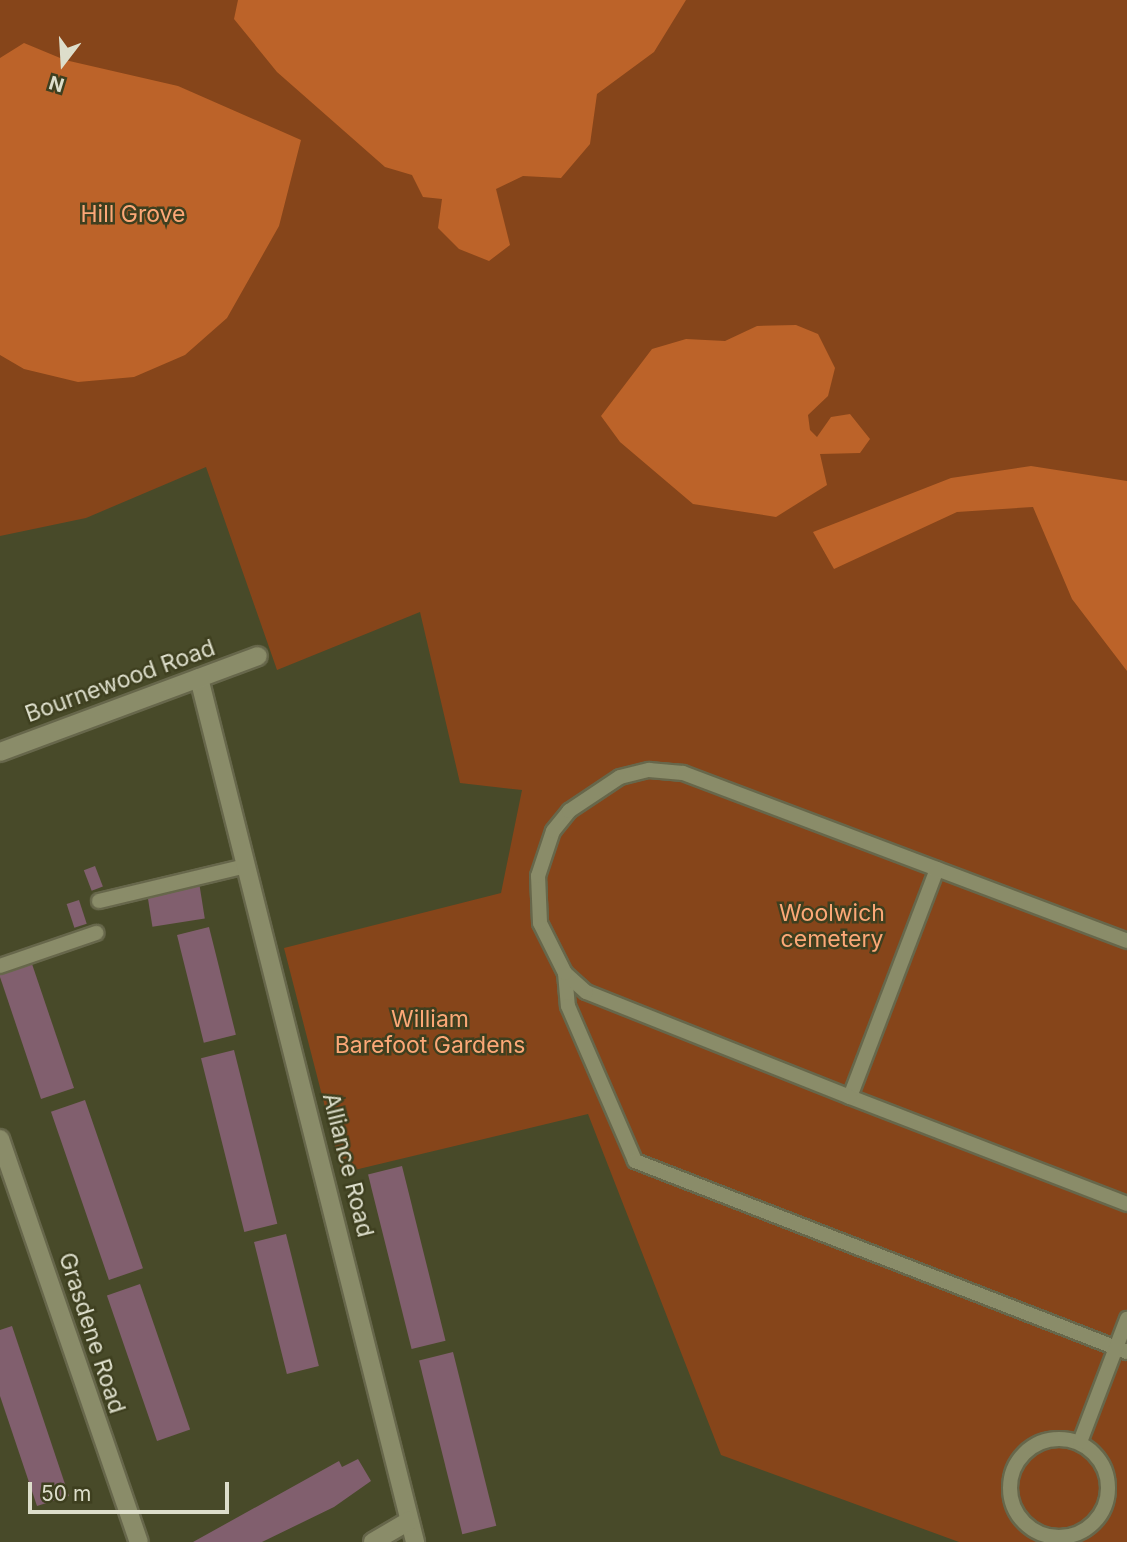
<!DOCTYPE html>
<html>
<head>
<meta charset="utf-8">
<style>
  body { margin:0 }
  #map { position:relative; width:1127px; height:1542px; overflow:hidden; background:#484a29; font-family:Inter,sans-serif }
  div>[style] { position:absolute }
  .green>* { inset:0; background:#86451a }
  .forest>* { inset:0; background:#bc6329 }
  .building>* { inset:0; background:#815f6e; transform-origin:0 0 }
  .roads { filter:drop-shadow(2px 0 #67674b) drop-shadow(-2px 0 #67674b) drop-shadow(0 2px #67674b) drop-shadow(0 -2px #67674b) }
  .lane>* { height:14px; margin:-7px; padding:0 7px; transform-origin:7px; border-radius:7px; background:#8a8c69 }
  .lane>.ring { margin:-7px; padding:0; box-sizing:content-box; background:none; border:14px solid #8a8c69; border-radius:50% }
  .street>* { height:18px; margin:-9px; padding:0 9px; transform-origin:9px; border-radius:9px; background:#8a8c69 }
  span { translate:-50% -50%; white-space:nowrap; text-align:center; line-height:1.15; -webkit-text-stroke:5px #3e3f1f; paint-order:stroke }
  .park-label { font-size:23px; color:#fca877 }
  .street-label { font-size:23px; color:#dddecb }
  .north { position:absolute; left:28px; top:28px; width:70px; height:70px; -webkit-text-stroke:5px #3e3f1f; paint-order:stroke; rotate:197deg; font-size:19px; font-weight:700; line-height:28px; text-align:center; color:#dddecb }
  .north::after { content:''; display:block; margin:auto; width:24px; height:32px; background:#dddecb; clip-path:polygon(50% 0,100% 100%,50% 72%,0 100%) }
  .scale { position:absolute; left:28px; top:1482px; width:201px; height:32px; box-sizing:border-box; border:4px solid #dddecb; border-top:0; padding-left:9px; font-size:21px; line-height:24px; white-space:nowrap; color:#dddecb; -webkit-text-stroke:5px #3e3f1f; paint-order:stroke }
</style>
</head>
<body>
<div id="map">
  <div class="green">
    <div style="clip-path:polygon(0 0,1127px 0,1127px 1542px,959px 1542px,721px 1455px,588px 1114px,342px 1173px,284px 948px,501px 893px,522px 790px,460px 783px,420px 612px,277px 670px,206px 467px,86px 518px,0 536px)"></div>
  </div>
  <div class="forest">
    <div style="clip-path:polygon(238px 0,686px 0,654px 52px,597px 94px,590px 144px,561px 178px,523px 176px,496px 189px,510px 245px,489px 261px,459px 249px,438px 228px,442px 199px,423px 197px,412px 175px,385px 167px,277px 72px,234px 19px)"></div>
    <div style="clip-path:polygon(24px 43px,65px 60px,178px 86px,301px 140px,279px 226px,227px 318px,185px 355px,134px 377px,78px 382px,24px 369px,0 355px,0 58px)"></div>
    <div style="clip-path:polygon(796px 325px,818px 334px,835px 368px,828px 396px,808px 415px,810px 430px,817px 437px,831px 417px,850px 414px,870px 439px,860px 453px,820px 454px,827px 485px,776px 517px,693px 504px,620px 442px,601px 416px,652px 349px,686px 339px,725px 341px,757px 326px)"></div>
    <div style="clip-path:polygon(1031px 466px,1127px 481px,1127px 671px,1072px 599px,1033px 507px,957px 512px,834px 569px,813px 532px,951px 478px)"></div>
  </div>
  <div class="building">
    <div style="left:95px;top:866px;width:22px;height:12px;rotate:69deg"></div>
    <div style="left:199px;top:882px;width:37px;height:53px;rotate:81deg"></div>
    <div style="left:79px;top:900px;width:25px;height:13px;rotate:72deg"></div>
    <div style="left:209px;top:927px;width:111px;height:33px;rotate:76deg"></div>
    <div style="clip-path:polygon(31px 961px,74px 1088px,41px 1099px,0 977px,0 971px)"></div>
    <div style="left:234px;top:1050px;width:179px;height:34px;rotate:76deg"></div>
    <div style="left:85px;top:1100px;width:178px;height:36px;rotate:71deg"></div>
    <div style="left:402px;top:1166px;width:180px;height:35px;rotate:76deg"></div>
    <div style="left:286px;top:1234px;width:136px;height:33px;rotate:76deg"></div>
    <div style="left:140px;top:1284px;width:154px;height:35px;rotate:71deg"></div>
    <div style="clip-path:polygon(12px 1326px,69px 1496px,37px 1506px,0 1396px,0 1330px)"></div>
    <div style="left:453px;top:1352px;width:179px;height:35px;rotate:76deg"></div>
    <div style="clip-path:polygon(358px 1459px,371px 1481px,334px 1507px,262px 1542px,193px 1542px,339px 1461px,342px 1467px)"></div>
  </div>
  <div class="roads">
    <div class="lane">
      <div style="left:937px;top:869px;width:244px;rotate:110.9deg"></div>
      <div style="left:850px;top:1097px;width:297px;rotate:21.1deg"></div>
      <div style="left:99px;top:901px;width:151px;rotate:-13.4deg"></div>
      <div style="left:0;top:966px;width:102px;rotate:-19deg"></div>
      <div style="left:565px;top:973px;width:33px;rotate:85deg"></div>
      <div style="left:568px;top:1006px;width:169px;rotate:66.6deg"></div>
      <div style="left:635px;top:1161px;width:528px;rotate:21.22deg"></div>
      <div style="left:850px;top:1097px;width:284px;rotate:-158.3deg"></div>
      <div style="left:586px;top:992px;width:28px;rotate:-138deg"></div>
      <div style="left:565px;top:973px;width:56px;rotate:-116.6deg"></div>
      <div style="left:540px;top:923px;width:47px;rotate:-92.4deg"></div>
      <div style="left:538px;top:876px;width:47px;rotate:-71.6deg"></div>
      <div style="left:553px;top:831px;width:26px;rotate:-51deg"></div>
      <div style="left:569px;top:811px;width:61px;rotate:-33.7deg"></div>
      <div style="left:620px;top:777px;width:30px;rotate:-14deg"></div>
      <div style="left:649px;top:770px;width:34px;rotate:5deg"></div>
      <div style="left:683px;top:773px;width:475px;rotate:20.7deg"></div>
      <div class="ring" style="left:1010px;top:1439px;width:84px;height:84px"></div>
      <div style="left:1080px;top:1442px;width:132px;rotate:-69.1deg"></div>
    </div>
    <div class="street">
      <div style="left:199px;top:678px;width:891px;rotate:75.96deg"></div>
      <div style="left:0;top:752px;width:275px;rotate:-20.4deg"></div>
      <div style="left:0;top:1139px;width:426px;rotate:71deg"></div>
      <div style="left:373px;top:1542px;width:42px;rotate:-30.3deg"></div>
    </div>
  </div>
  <div class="park-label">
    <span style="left:133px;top:214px">Hill Grove</span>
    <span style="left:832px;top:926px">Woolwich<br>cemetery</span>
    <span style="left:430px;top:1032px">William<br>Barefoot Gardens</span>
  </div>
  <div class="street-label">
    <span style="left:120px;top:681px;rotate:-20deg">Bournewood Road</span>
    <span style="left:348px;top:1165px;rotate:76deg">Alliance Road</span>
    <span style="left:92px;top:1333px;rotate:72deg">Grasdene Road</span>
  </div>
  <div class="north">N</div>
  <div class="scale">50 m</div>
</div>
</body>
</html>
